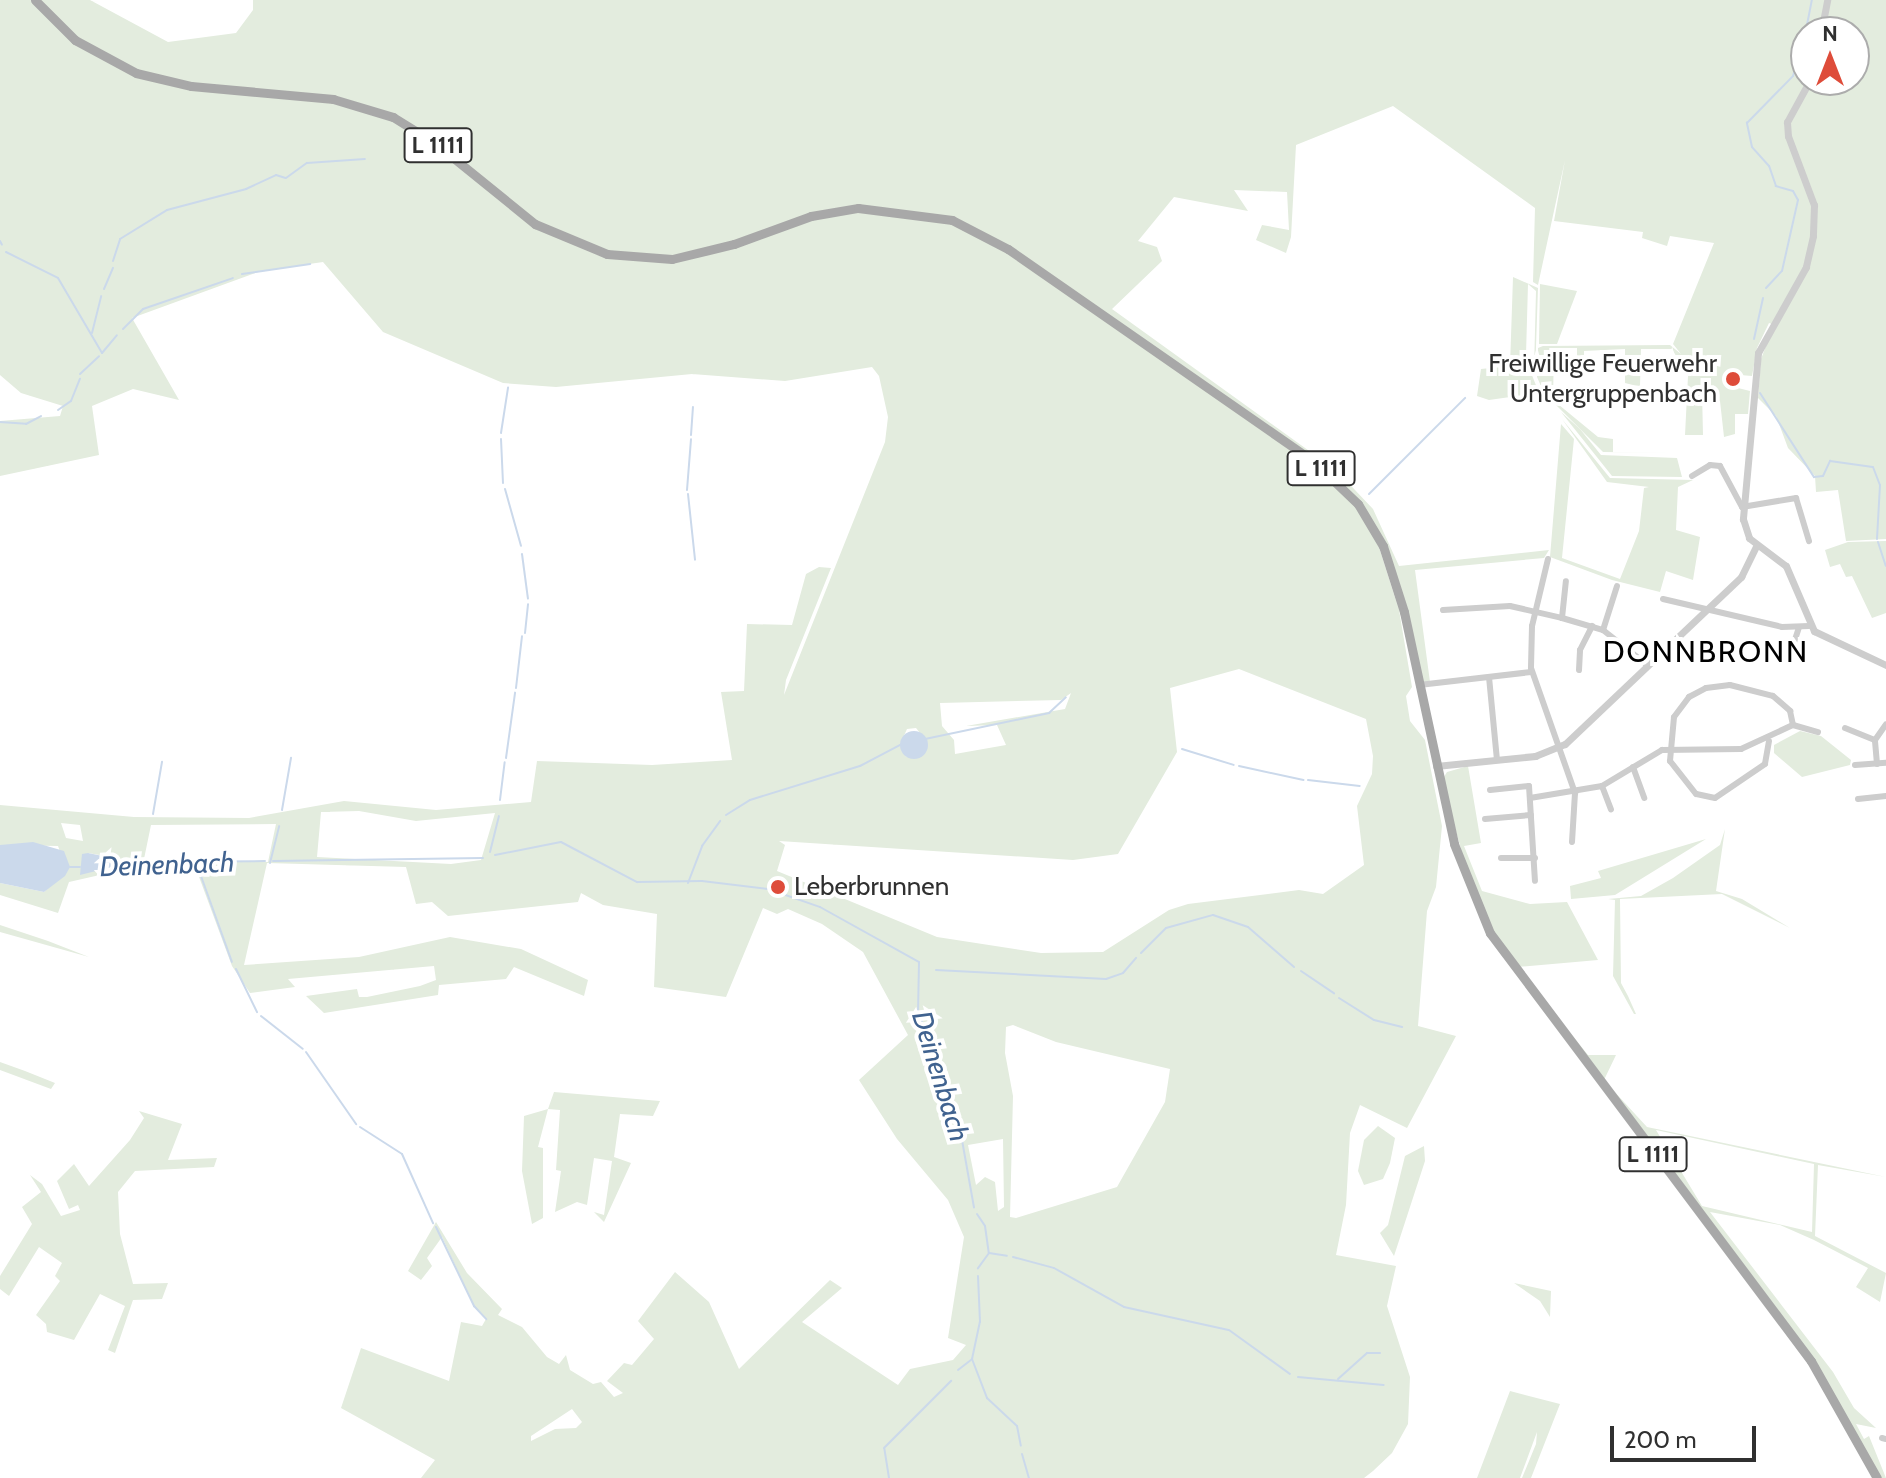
<!DOCTYPE html>
<html>
<head>
<meta charset="utf-8">
<style>
  body { margin:0 }
  #map { position:relative; width:1886px; height:1478px; overflow:hidden; background:#fff; font-family:Cabin,sans-serif }
  div>[style] { position:absolute }
  .green>* { inset:0; background:#e3ecde }
  .water>* { inset:0; background:#cbd9eb }
  .round { border-radius:50% }
  .stream>* { height:2px; margin:-1px; padding:0 1px; transform-origin:1px; border-radius:1px; background:#cbd9eb }
  .minor>* { height:6px; margin:-3px; padding:0 3px; transform-origin:3px; border-radius:3px; background:#cdcdcd }
  .tertiary>* { height:7px; margin:-3.5px; padding:0 3.5px; transform-origin:3.5px; border-radius:3.5px; background:#cdcdcd }
  .primary>* { height:9px; margin:-4.5px; padding:0 4.5px; transform-origin:4.5px; border-radius:4.5px; background:#a8a8a8 }
  .dots>* { width:22px; height:22px; translate:-50% -50%; box-sizing:border-box; border:4px solid #fff; border-radius:50% }
  span { translate:-50% -50%; white-space:nowrap; text-align:center; line-height:1.15; -webkit-text-stroke:8px #fff; paint-order:stroke }
  .shield-label span { padding:2px 6px; background:#fff; border:2px solid; border-radius:6px; -webkit-text-stroke-width:0 }
  .shield-label { font-size:24px; color:#303030; font-weight:700 }
  .poi-label { font-size:26px; color:#303030 }
  .right { translate:-100% -50%; text-align:right }
  .left { translate:0 -50%; text-align:left }
  .water-label { font-size:28px; color:#40628f; font-style:italic }
  .quarter-label { font-size:30px; color:#000; letter-spacing:2px }
  .north { position:absolute; left:1790px; top:16px; width:80px; height:80px; box-sizing:border-box; background:#fff; border:2px solid #acacac; border-radius:50%; rotate:0deg; font-size:22px; font-weight:700; line-height:32px; text-align:center; color:#303030 }
  .north::after { content:''; display:block; margin:auto; width:28px; height:36px; background:#de4c3a; clip-path:polygon(50% 0,100% 100%,50% 72%,0 100%) }
  .scale { position:absolute; left:1610px; top:1426px; width:146px; height:36px; box-sizing:border-box; border:4px solid #303030; border-top:0; padding-left:10px; font-size:24px; line-height:28px; white-space:nowrap; color:#303030; -webkit-text-stroke:6px #fff; paint-order:stroke }
</style>
</head>
<body>
<div id="map">
  <div class="green">
    <div style="clip-path:polygon(evenodd,0 0,90px 0,168px 42px,236px 33px,253px 10px,253px 0,1886px 0,1886px 539px,1846px 541px,1838px 490px,1816px 492px,1815px 476px,1788px 448px,1776px 416px,1758px 398px,1761px 359px,1774px 325px,1769px 323px,1757px 348px,1752px 376px,1728px 374px,1726px 385px,1750px 391px,1748px 414px,1735px 414px,1735px 434px,1724px 437px,1720px 401px,1704px 399px,1702px 391px,1703px 435px,1685px 435px,1688px 376px,1672px 349px,1641px 349px,1640px 386px,1633px 385px,1625px 383px,1625px 349px,1584px 351px,1584px 361px,1577px 361px,1577px 348px,1554px 348px,1553px 400px,1598px 437px,1613px 439px,1613px 452px,1680px 453px,1603px 452px,1544px 393px,1537px 377px,1538px 348px,1543px 346px,1670px 345px,1681px 354px,1673px 344px,1714px 243px,1670px 236px,1667px 246px,1642px 238px,1643px 232px,1554px 221px,1565px 160px,1538px 285px,1533px 282px,1535px 208px,1393px 106px,1296px 145px,1291px 237px,1286px 253px,1256px 240px,1262px 225px,1289px 230px,1287px 192px,1234px 190px,1248px 211px,1174px 197px,1138px 241px,1157px 247px,1162px 261px,1112px 309px,1337px 471px,1373px 509px,1399px 566px,1549px 550px,1544px 558px,1415px 570px,1430px 682px,1419px 684px,1412px 654px,1373px 522px,1311px 462px,1355px 506px,1377px 541px,1399px 610px,1412px 687px,1406px 696px,1410px 721px,1425px 740px,1442px 826px,1436px 887px,1427px 911px,1418px 1026px,1456px 1036px,1407px 1128px,1360px 1105px,1350px 1133px,1346px 1205px,1336px 1255px,1396px 1266px,1387px 1306px,1410px 1377px,1408px 1424px,1392px 1453px,1373px 1471px,1364px 1478px,421px 1478px,435px 1460px,341px 1408px,361px 1348px,449px 1381px,461px 1322px,482px 1326px,486px 1319px,474px 1306px,442px 1237px,427px 1258px,432px 1266px,421px 1280px,408px 1271px,436px 1222px,467px 1273px,502px 1309px,498px 1315px,522px 1327px,547px 1357px,559px 1364px,566px 1355px,570px 1370px,593px 1384px,601px 1382px,614px 1397px,623px 1393px,607px 1381px,624px 1363px,632px 1365px,654px 1339px,638px 1321px,675px 1272px,709px 1302px,739px 1369px,830px 1280px,842px 1288px,802px 1322px,898px 1385px,910px 1369px,953px 1360px,966px 1345px,948px 1338px,964px 1237px,948px 1200px,897px 1139px,859px 1080px,908px 1035px,863px 952px,822px 924px,788px 909px,777px 914px,763px 908px,726px 997px,654px 987px,657px 914px,603px 905px,581px 893px,578px 902px,448px 916px,432px 902px,416px 904px,406px 867px,267px 863px,244px 965px,359px 957px,450px 937px,521px 949px,588px 980px,584px 996px,514px 967px,506px 979px,439px 985px,438px 995px,324px 1013px,306px 996px,357px 989px,359px 997px,367px 997px,420px 986px,436px 980px,434px 966px,288px 979px,295px 987px,250px 993px,232px 966px,195px 866px,135px 867px,69px 882px,58px 913px,0 895px,0 883px,44px 892px,67px 871px,58px 846px,0 845px,0 805px,134px 817px,249px 818px,344px 801px,436px 810px,531px 802px,537px 761px,652px 765px,732px 760px,721px 692px,744px 691px,747px 624px,792px 625px,806px 574px,819px 567px,831px 568px,786px 680px,784px 695px,885px 442px,888px 417px,879px 376px,872px 367px,785px 381px,692px 374px,556px 387px,503px 383px,383px 332px,323px 262px,261px 271px,132px 318px,179px 400px,133px 389px,92px 406px,99px 455px,0 476px,0 421px,60px 416px,63px 406px,21px 393px,0 375px,0 0,1806px 32px,1854px 32px,1854px 80px,1806px 80px,1806px 32px,0 0,1239px 669px,1366px 719px,1373px 756px,1372px 774px,1357px 806px,1364px 865px,1323px 894px,1299px 890px,1188px 904px,1169px 910px,1103px 952px,1041px 953px,937px 937px,777px 871px,785px 845px,779px 841px,1073px 860px,1118px 854px,1177px 752px,1170px 688px,1239px 669px,0 0,1071px 693px,1065px 709px,966px 726px,997px 725px,1006px 745px,955px 754px,954px 740px,942px 726px,940px 703px,1061px 700px,1071px 693px,0 0,916px 728px,925px 739px,926px 752px,906px 757px,902px 740px,907px 729px,916px 728px,0 0,359px 811px,416px 821px,495px 813px,481px 860px,451px 864px,317px 857px,321px 812px,359px 811px,0 0,61px 823px,80px 825px,83px 841px,66px 838px,61px 823px,0 0,276px 824px,268px 862px,144px 859px,151px 825px,276px 824px,0 0,88px 853px,111px 857px,130px 862px,103px 872px,88px 853px,0 0,1013px 1025px,1056px 1042px,1170px 1069px,1165px 1102px,1117px 1187px,1016px 1218px,1010px 1217px,1013px 1096px,1005px 1053px,1006px 1027px,1013px 1025px,0 0,1003px 1139px,1004px 1207px,998px 1211px,995px 1182px,985px 1177px,976px 1185px,968px 1145px,1003px 1139px,0 0,572px 1409px,582px 1422px,576px 1428px,555px 1429px,531px 1441px,531px 1436px,572px 1409px)"></div>
    <div style="clip-path:polygon(evenodd,1513px 277px,1538px 288px,1535px 376px,1526px 360px,1539px 393px,1489px 400px,1477px 396px,1481px 369px,1510px 366px,1513px 277px,1528px 284px,1536px 291px,1534px 370px,1526px 355px,1528px 284px)"></div>
    <div style="clip-path:polygon(1540px 284px,1577px 291px,1557px 344px,1539px 344px)"></div>
    <div style="clip-path:polygon(1561px 412px,1580px 429px,1601px 455px,1677px 458px,1682px 477px,1612px 476px)"></div>
    <div style="clip-path:polygon(1562px 419px,1610px 478px,1693px 480px,1678px 487px,1676px 530px,1700px 537px,1693px 580px,1666px 571px,1660px 592px,1612px 580px,1550px 557px,1561px 424px,1574px 439px,1562px 558px,1620px 579px,1639px 531px,1644px 488px,1649px 487px,1607px 482px)"></div>
    <div style="clip-path:polygon(1886px 541px,1886px 613px,1872px 618px,1852px 576px,1846px 577px,1840px 564px,1830px 567px,1825px 550px,1848px 542px)"></div>
    <div style="clip-path:polygon(1800px 731px,1821px 736px,1851px 760px,1850px 765px,1802px 777px,1774px 753px,1774px 745px)"></div>
    <div style="clip-path:polygon(1468px 766px,1481px 843px,1464px 846px,1482px 891px,1530px 904px,1567px 902px,1598px 960px,1517px 967px,1588px 1055px,1616px 1055px,1604px 1080px,1516px 971px,1473px 893px,1442px 780px,1447px 772px)"></div>
    <div style="clip-path:polygon(1725px 829px,1716px 891px,1742px 899px,1790px 928px,1722px 894px,1620px 899px,1621px 983px,1628px 996px,1636px 1014px,1634px 1014px,1613px 976px,1615px 900px,1608px 899px,1641px 896px,1673px 878px,1720px 845px)"></div>
    <div style="clip-path:polygon(1706px 839px,1615px 895px,1571px 899px,1570px 886px,1601px 878px,1598px 871px)"></div>
    <div style="clip-path:polygon(0 925px,48px 941px,89px 957px,0 932px)"></div>
    <div style="clip-path:polygon(0 1062px,25px 1071px,55px 1083px,51px 1089px,0 1070px)"></div>
    <div style="clip-path:polygon(evenodd,1612px 1089px,1647px 1127px,1886px 1177px,1818px 1165px,1815px 1236px,1886px 1273px,1880px 1302px,1856px 1287px,1868px 1268px,1814px 1240px,1780px 1225px,1710px 1212px,1833px 1372px,1854px 1408px,1876px 1428px,1856px 1424px,1864px 1439px,1869px 1436px,1886px 1478px,1881px 1478px,1819px 1369px,1612px 1089px,1656px 1130px,1814px 1164px,1812px 1232px,1702px 1206px,1656px 1130px)"></div>
    <div style="clip-path:polygon(554px 1092px,660px 1101px,653px 1116px,620px 1114px,614px 1157px,631px 1163px,604px 1222px,594px 1212px,604px 1215px,612px 1161px,594px 1158px,587px 1205px,577px 1202px,555px 1212px,561px 1171px,556px 1170px,560px 1110px,548px 1109px,538px 1147px,543px 1148px,543px 1218px,532px 1224px,522px 1171px,524px 1116px,548px 1109px)"></div>
    <div style="clip-path:polygon(139px 1111px,182px 1124px,168px 1160px,217px 1158px,214px 1167px,135px 1171px,118px 1192px,120px 1234px,133px 1284px,168px 1283px,162px 1299px,133px 1300px,115px 1353px,108px 1350px,125px 1306px,100px 1294px,74px 1340px,47px 1332px,46px 1324px,36px 1315px,60px 1281px,55px 1276px,62px 1263px,39px 1247px,9px 1296px,0 1289px,0 1276px,32px 1224px,22px 1207px,41px 1192px,30px 1175px,42px 1184px,61px 1216px,80px 1210px,78px 1205px,69px 1209px,57px 1181px,74px 1164px,89px 1186px,130px 1140px,144px 1118px)"></div>
    <div style="clip-path:polygon(1378px 1126px,1395px 1138px,1390px 1163px,1383px 1179px,1364px 1185px,1358px 1171px,1364px 1140px)"></div>
    <div style="clip-path:polygon(1424px 1146px,1425px 1161px,1394px 1256px,1380px 1233px,1388px 1225px,1405px 1156px)"></div>
    <div style="clip-path:polygon(1514px 1283px,1551px 1291px,1550px 1317px,1540px 1301px)"></div>
    <div style="clip-path:polygon(1510px 1391px,1560px 1404px,1531px 1478px,1522px 1478px,1536px 1444px,1537px 1432px,1520px 1478px,1477px 1478px)"></div>
  </div>
  <div class="water">
    <div class="round" style="left:900px;top:731px;width:28px;height:28px"></div>
    <div style="clip-path:polygon(33px 842px,64px 851px,70px 867px,65px 876px,44px 892px,0 883px,0 845px)"></div>
    <div style="clip-path:polygon(82px 854px,88px 853px,132px 862px,80px 875px)"></div>
  </div>
  <div class="stream">
    <div style="left:1806px;top:30px;width:31px;rotate:-79deg"></div>
    <div style="left:0;top:241px;width:4px;rotate:63deg"></div>
    <div style="left:6px;top:252px;width:58px;rotate:26.6deg"></div>
    <div style="left:58px;top:278px;width:87px;rotate:59.6deg"></div>
    <div style="left:102px;top:353px;width:23px;rotate:-50deg"></div>
    <div style="left:113px;top:261px;width:23px;rotate:-72deg"></div>
    <div style="left:120px;top:239px;width:55px;rotate:-31.7deg"></div>
    <div style="left:167px;top:210px;width:82px;rotate:-14.9deg"></div>
    <div style="left:246px;top:189px;width:33px;rotate:-25deg"></div>
    <div style="left:276px;top:175px;width:10px;rotate:17deg"></div>
    <div style="left:286px;top:178px;width:26px;rotate:-36deg"></div>
    <div style="left:307px;top:163px;width:58px;rotate:-3.9deg"></div>
    <div style="left:242px;top:274px;width:69px;rotate:-8.4deg"></div>
    <div style="left:1766px;top:288px;width:23px;rotate:-47deg"></div>
    <div style="left:1782px;top:271px;width:73px;rotate:-77.3deg"></div>
    <div style="left:1798px;top:200px;width:10px;rotate:-119deg"></div>
    <div style="left:1793px;top:191px;width:18px;rotate:-164deg"></div>
    <div style="left:1776px;top:186px;width:21px;rotate:-109deg"></div>
    <div style="left:1769px;top:166px;width:25px;rotate:-132deg"></div>
    <div style="left:1752px;top:147px;width:25px;rotate:-102deg"></div>
    <div style="left:1747px;top:123px;width:66px;rotate:-45.6deg"></div>
    <div style="left:1793px;top:76px;width:46px;rotate:-73.5deg"></div>
    <div style="left:104px;top:289px;width:23px;rotate:-67deg"></div>
    <div style="left:123px;top:329px;width:28px;rotate:-45deg"></div>
    <div style="left:143px;top:309px;width:95px;rotate:-19deg"></div>
    <div style="left:92px;top:333px;width:38px;rotate:-76deg"></div>
    <div style="left:1754px;top:339px;width:42px;rotate:-77.6deg"></div>
    <div style="left:80px;top:374px;width:26px;rotate:-43deg"></div>
    <div style="left:1760px;top:393px;width:100px;rotate:57.3deg"></div>
    <div style="left:1814px;top:477px;width:9px;rotate:-6deg"></div>
    <div style="left:1823px;top:476px;width:17px;rotate:-65deg"></div>
    <div style="left:1830px;top:461px;width:43px;rotate:7.9deg"></div>
    <div style="left:1873px;top:467px;width:19px;rotate:69deg"></div>
    <div style="left:1880px;top:485px;width:54px;rotate:93.2deg"></div>
    <div style="left:58px;top:410px;width:16px;rotate:-35deg"></div>
    <div style="left:71px;top:401px;width:24px;rotate:-68deg"></div>
    <div style="left:0;top:422px;width:26px;rotate:4deg"></div>
    <div style="left:26px;top:424px;width:17px;rotate:-28deg"></div>
    <div style="left:501px;top:433px;width:46px;rotate:-81.2deg"></div>
    <div style="left:691px;top:435px;width:28px;rotate:-86deg"></div>
    <div style="left:501px;top:439px;width:44px;rotate:87.4deg"></div>
    <div style="left:505px;top:489px;width:59px;rotate:74.3deg"></div>
    <div style="left:687px;top:490px;width:51px;rotate:-85.5deg"></div>
    <div style="left:688px;top:494px;width:66px;rotate:83.9deg"></div>
    <div style="left:1369px;top:494px;width:136px;rotate:-45deg"></div>
    <div style="left:1878px;top:542px;width:25px;rotate:72deg"></div>
    <div style="left:522px;top:554px;width:45px;rotate:82.4deg"></div>
    <div style="left:525px;top:633px;width:29px;rotate:-84deg"></div>
    <div style="left:516px;top:688px;width:52px;rotate:-83.4deg"></div>
    <div style="left:925px;top:739px;width:127px;rotate:-11.8deg"></div>
    <div style="left:1049px;top:713px;width:23px;rotate:-43deg"></div>
    <div style="left:1182px;top:749px;width:54px;rotate:17.1deg"></div>
    <div style="left:506px;top:758px;width:66px;rotate:-82.1deg"></div>
    <div style="left:1239px;top:766px;width:66px;rotate:12.3deg"></div>
    <div style="left:1308px;top:780px;width:52px;rotate:6.6deg"></div>
    <div style="left:500px;top:800px;width:38px;rotate:-83deg"></div>
    <div style="left:282px;top:810px;width:53px;rotate:-80.2deg"></div>
    <div style="left:153px;top:814px;width:53px;rotate:-80.2deg"></div>
    <div style="left:726px;top:815px;width:28px;rotate:-32deg"></div>
    <div style="left:750px;top:800px;width:115px;rotate:-17.2deg"></div>
    <div style="left:860px;top:766px;width:47px;rotate:-27.6deg"></div>
    <div style="left:490px;top:852px;width:37px;rotate:-76deg"></div>
    <div style="left:495px;top:855px;width:67px;rotate:-11.1deg"></div>
    <div style="left:561px;top:842px;width:86px;rotate:27.8deg"></div>
    <div style="left:637px;top:882px;width:65px;rotate:-0.9deg"></div>
    <div style="left:702px;top:881px;width:66px;rotate:6.9deg"></div>
    <div style="left:273px;top:861px;width:210px;rotate:-0.8deg"></div>
    <div style="left:131px;top:862px;width:134px;rotate:-0.4deg"></div>
    <div style="left:270px;top:863px;width:38px;rotate:-76deg"></div>
    <div style="left:197px;top:865px;width:103px;rotate:70.2deg"></div>
    <div style="left:70px;top:867px;width:10px"></div>
    <div style="left:688px;top:883px;width:40px;rotate:-69deg"></div>
    <div style="left:702px;top:846px;width:31px;rotate:-54deg"></div>
    <div style="left:774px;top:891px;width:49px;rotate:19.2deg"></div>
    <div style="left:820px;top:907px;width:113px;rotate:29.1deg"></div>
    <div style="left:919px;top:962px;width:50px;rotate:91.1deg"></div>
    <div style="left:918px;top:1012px;width:107px;rotate:68.7deg"></div>
    <div style="left:957px;top:1112px;width:97px;rotate:79.9deg"></div>
    <div style="left:1141px;top:953px;width:35px;rotate:-45deg"></div>
    <div style="left:1166px;top:928px;width:49px;rotate:-15.5deg"></div>
    <div style="left:1213px;top:915px;width:37px;rotate:19deg"></div>
    <div style="left:1248px;top:927px;width:61px;rotate:41deg"></div>
    <div style="left:236px;top:969px;width:48px;rotate:64deg"></div>
    <div style="left:936px;top:970px;width:170px;rotate:3deg"></div>
    <div style="left:1106px;top:979px;width:18px;rotate:-19deg"></div>
    <div style="left:1123px;top:973px;width:20px;rotate:-49deg"></div>
    <div style="left:1301px;top:971px;width:40px;rotate:34deg"></div>
    <div style="left:1339px;top:998px;width:41px;rotate:32.2deg"></div>
    <div style="left:1374px;top:1020px;width:29px;rotate:14deg"></div>
    <div style="left:261px;top:1016px;width:53px;rotate:38.2deg"></div>
    <div style="left:306px;top:1052px;width:88px;rotate:55.2deg"></div>
    <div style="left:360px;top:1127px;width:50px;rotate:32.7deg"></div>
    <div style="left:402px;top:1154px;width:76px;rotate:65.8deg"></div>
    <div style="left:977px;top:1214px;width:14px;rotate:56deg"></div>
    <div style="left:985px;top:1226px;width:27px;rotate:82deg"></div>
    <div style="left:989px;top:1253px;width:19px;rotate:126deg"></div>
    <div style="left:436px;top:1227px;width:88px;rotate:64.3deg"></div>
    <div style="left:474px;top:1306px;width:18px;rotate:47deg"></div>
    <div style="left:989px;top:1253px;width:18px;rotate:9deg"></div>
    <div style="left:1013px;top:1257px;width:42px;rotate:15deg"></div>
    <div style="left:1054px;top:1268px;width:80px;rotate:29.1deg"></div>
    <div style="left:1124px;top:1307px;width:107px;rotate:12.4deg"></div>
    <div style="left:1229px;top:1330px;width:75px;rotate:35.8deg"></div>
    <div style="left:972px;top:1359px;width:42px;rotate:69deg"></div>
    <div style="left:987px;top:1398px;width:41px;rotate:43deg"></div>
    <div style="left:1017px;top:1426px;width:20px;rotate:79deg"></div>
    <div style="left:958px;top:1370px;width:18px;rotate:-38deg"></div>
    <div style="left:972px;top:1359px;width:38px;rotate:-78deg"></div>
    <div style="left:980px;top:1322px;width:46px;rotate:-92.5deg"></div>
    <div style="left:1298px;top:1377px;width:86px;rotate:5.3deg"></div>
    <div style="left:1338px;top:1379px;width:39px;rotate:-42deg"></div>
    <div style="left:1367px;top:1353px;width:13px"></div>
    <div style="left:1022px;top:1454px;width:25px;rotate:74deg"></div>
    <div style="left:889px;top:1478px;width:30px;rotate:-99deg"></div>
    <div style="left:884px;top:1448px;width:95px;rotate:-45deg"></div>
  </div>
  <div class="minor">
    <div style="left:1692px;top:476px;width:21px;rotate:-31deg"></div>
    <div style="left:1710px;top:465px;width:10px;rotate:6deg"></div>
    <div style="left:1720px;top:466px;width:47px;rotate:61.8deg"></div>
    <div style="left:1742px;top:507px;width:55px;rotate:-9.5deg"></div>
    <div style="left:1796px;top:498px;width:45px;rotate:73.2deg"></div>
    <div style="left:1548px;top:559px;width:69px;rotate:103.4deg"></div>
    <div style="left:1532px;top:626px;width:42px;rotate:91.4deg"></div>
    <div style="left:1531px;top:668px;width:133px;rotate:70.6deg"></div>
    <div style="left:1575px;top:793px;width:49px;rotate:93.5deg"></div>
    <div style="left:1663px;top:599px;width:122px;rotate:13.2deg"></div>
    <div style="left:1782px;top:627px;width:27px;rotate:-2deg"></div>
    <div style="left:1443px;top:610px;width:67px;rotate:-3.4deg"></div>
    <div style="left:1510px;top:606px;width:53px;rotate:13deg"></div>
    <div style="left:1562px;top:618px;width:43px;rotate:16.3deg"></div>
    <div style="left:1603px;top:630px;width:55px;rotate:38.3deg"></div>
    <div style="left:1562px;top:618px;width:37px;rotate:-84deg"></div>
    <div style="left:1603px;top:630px;width:46px;rotate:-72.3deg"></div>
    <div style="left:1790px;top:655px;width:28px;rotate:-72deg"></div>
    <div style="left:1579px;top:670px;width:20px;rotate:-87deg"></div>
    <div style="left:1580px;top:650px;width:27px;rotate:-63deg"></div>
    <div style="left:1489px;top:677px;width:83px;rotate:84.5deg"></div>
    <div style="left:1419px;top:685px;width:113px;rotate:-6.6deg"></div>
    <div style="left:1793px;top:725px;width:26px;rotate:16deg"></div>
    <div style="left:1845px;top:728px;width:32px;rotate:22deg"></div>
    <div style="left:1769px;top:741px;width:23px;rotate:100deg"></div>
    <div style="left:1765px;top:764px;width:60px;rotate:145.8deg"></div>
    <div style="left:1715px;top:798px;width:19px;rotate:-168deg"></div>
    <div style="left:1696px;top:794px;width:42px;rotate:-128.2deg"></div>
    <div style="left:1670px;top:761px;width:44px;rotate:-84.8deg"></div>
    <div style="left:1674px;top:717px;width:25px;rotate:-53deg"></div>
    <div style="left:1689px;top:697px;width:19px;rotate:-28deg"></div>
    <div style="left:1706px;top:688px;width:24px;rotate:-7deg"></div>
    <div style="left:1730px;top:685px;width:44px;rotate:14.3deg"></div>
    <div style="left:1773px;top:696px;width:23px;rotate:41deg"></div>
    <div style="left:1790px;top:711px;width:14px;rotate:78deg"></div>
    <div style="left:1877px;top:764px;width:24px;rotate:-95deg"></div>
    <div style="left:1875px;top:740px;width:19px;rotate:-55deg"></div>
    <div style="left:1855px;top:765px;width:31px;rotate:-4deg"></div>
    <div style="left:1633px;top:767px;width:33px;rotate:70deg"></div>
    <div style="left:1602px;top:786px;width:25px;rotate:69deg"></div>
    <div style="left:1490px;top:790px;width:39px;rotate:-6deg"></div>
    <div style="left:1529px;top:786px;width:95px;rotate:86.4deg"></div>
    <div style="left:1530px;top:798px;width:73px;rotate:-9.5deg"></div>
    <div style="left:1602px;top:786px;width:70px;rotate:-31deg"></div>
    <div style="left:1662px;top:750px;width:79px;rotate:-0.7deg"></div>
    <div style="left:1741px;top:749px;width:57px;rotate:-24.8deg"></div>
    <div style="left:1858px;top:799px;width:28px;rotate:-6deg"></div>
    <div style="left:1485px;top:819px;width:46px;rotate:-5deg"></div>
    <div style="left:1501px;top:858px;width:34px"></div>
    <div style="left:1882px;top:1438px;width:4px;rotate:14deg"></div>
  </div>
  <div class="tertiary">
    <div style="left:1821px;top:32px;width:33px;rotate:-79deg"></div>
    <div style="left:1810px;top:80px;width:48px;rotate:118.7deg"></div>
    <div style="left:1787px;top:122px;width:14px;rotate:86deg"></div>
    <div style="left:1788px;top:136px;width:74px;rotate:69.4deg"></div>
    <div style="left:1814px;top:205px;width:31px;rotate:92deg"></div>
    <div style="left:1813px;top:236px;width:32px;rotate:103deg"></div>
    <div style="left:1806px;top:267px;width:98px;rotate:119.2deg"></div>
    <div style="left:1758px;top:353px;width:167px;rotate:95.2deg"></div>
    <div style="left:1743px;top:519px;width:20px;rotate:72deg"></div>
    <div style="left:1749px;top:538px;width:46px;rotate:37.1deg"></div>
    <div style="left:1786px;top:566px;width:71px;rotate:66.7deg"></div>
    <div style="left:1814px;top:631px;width:80px;rotate:25.3deg"></div>
    <div style="left:1436px;top:766px;width:100px;rotate:-5.8deg"></div>
    <div style="left:1535px;top:756px;width:32px;rotate:-22deg"></div>
    <div style="left:1565px;top:744px;width:243px;rotate:-43.5deg"></div>
    <div style="left:1741px;top:577px;width:34px;rotate:-64deg"></div>
  </div>
  <div class="primary">
    <div style="left:35px;top:0;width:57px;rotate:45deg"></div>
    <div style="left:75px;top:40px;width:69px;rotate:28.4deg"></div>
    <div style="left:136px;top:73px;width:57px;rotate:13.3deg"></div>
    <div style="left:191px;top:86px;width:143px;rotate:5.2deg"></div>
    <div style="left:333px;top:99px;width:63px;rotate:16.7deg"></div>
    <div style="left:393px;top:117px;width:49px;rotate:31.8deg"></div>
    <div style="left:435px;top:143px;width:129px;rotate:39deg"></div>
    <div style="left:535px;top:224px;width:78px;rotate:22.6deg"></div>
    <div style="left:607px;top:254px;width:65px;rotate:4.4deg"></div>
    <div style="left:672px;top:259px;width:64px;rotate:-13.6deg"></div>
    <div style="left:734px;top:244px;width:82px;rotate:-20deg"></div>
    <div style="left:811px;top:216px;width:48px;rotate:-9.7deg"></div>
    <div style="left:858px;top:208px;width:95px;rotate:7.3deg"></div>
    <div style="left:952px;top:220px;width:63px;rotate:27.4deg"></div>
    <div style="left:1008px;top:249px;width:370px;rotate:34.8deg"></div>
    <div style="left:1312px;top:460px;width:64px;rotate:43.7deg"></div>
    <div style="left:1358px;top:504px;width:49px;rotate:59.2deg"></div>
    <div style="left:1383px;top:546px;width:69px;rotate:72.3deg"></div>
    <div style="left:1404px;top:612px;width:237px;rotate:77.8deg"></div>
    <div style="left:1454px;top:844px;width:96px;rotate:68deg"></div>
    <div style="left:1490px;top:933px;width:535px;rotate:53.13deg"></div>
    <div style="left:1811px;top:1361px;width:134px;rotate:60.6deg"></div>
  </div>
  <div class="dots">
    <div style="left:1733px;top:379px;background:#de4c3a"></div>
    <div style="left:778px;top:887px;background:#de4c3a"></div>
  </div>
  <div class="shield-label">
    <span style="left:438px;top:145px">L 1111</span>
    <span style="left:1321px;top:468px">L 1111</span>
    <span style="left:1653px;top:1154px">L 1111</span>
  </div>
  <div class="poi-label">
    <span class="right" style="left:1717px;top:379px">Freiwillige Feuerwehr<br>Untergruppenbach</span>
    <span class="left" style="left:794px;top:887px">Leberbrunnen</span>
  </div>
  <div class="water-label">
    <span style="left:167px;top:864px;rotate:-2deg">Deinenbach</span>
    <span style="left:941px;top:1076px;rotate:73deg">Deinenbach</span>
  </div>
  <div class="quarter-label">
    <span style="left:1706px;top:652px">DONNBRONN</span>
  </div>
  <div class="north">N</div>
  <div class="scale">200 m</div>
</div>
</body>
</html>
